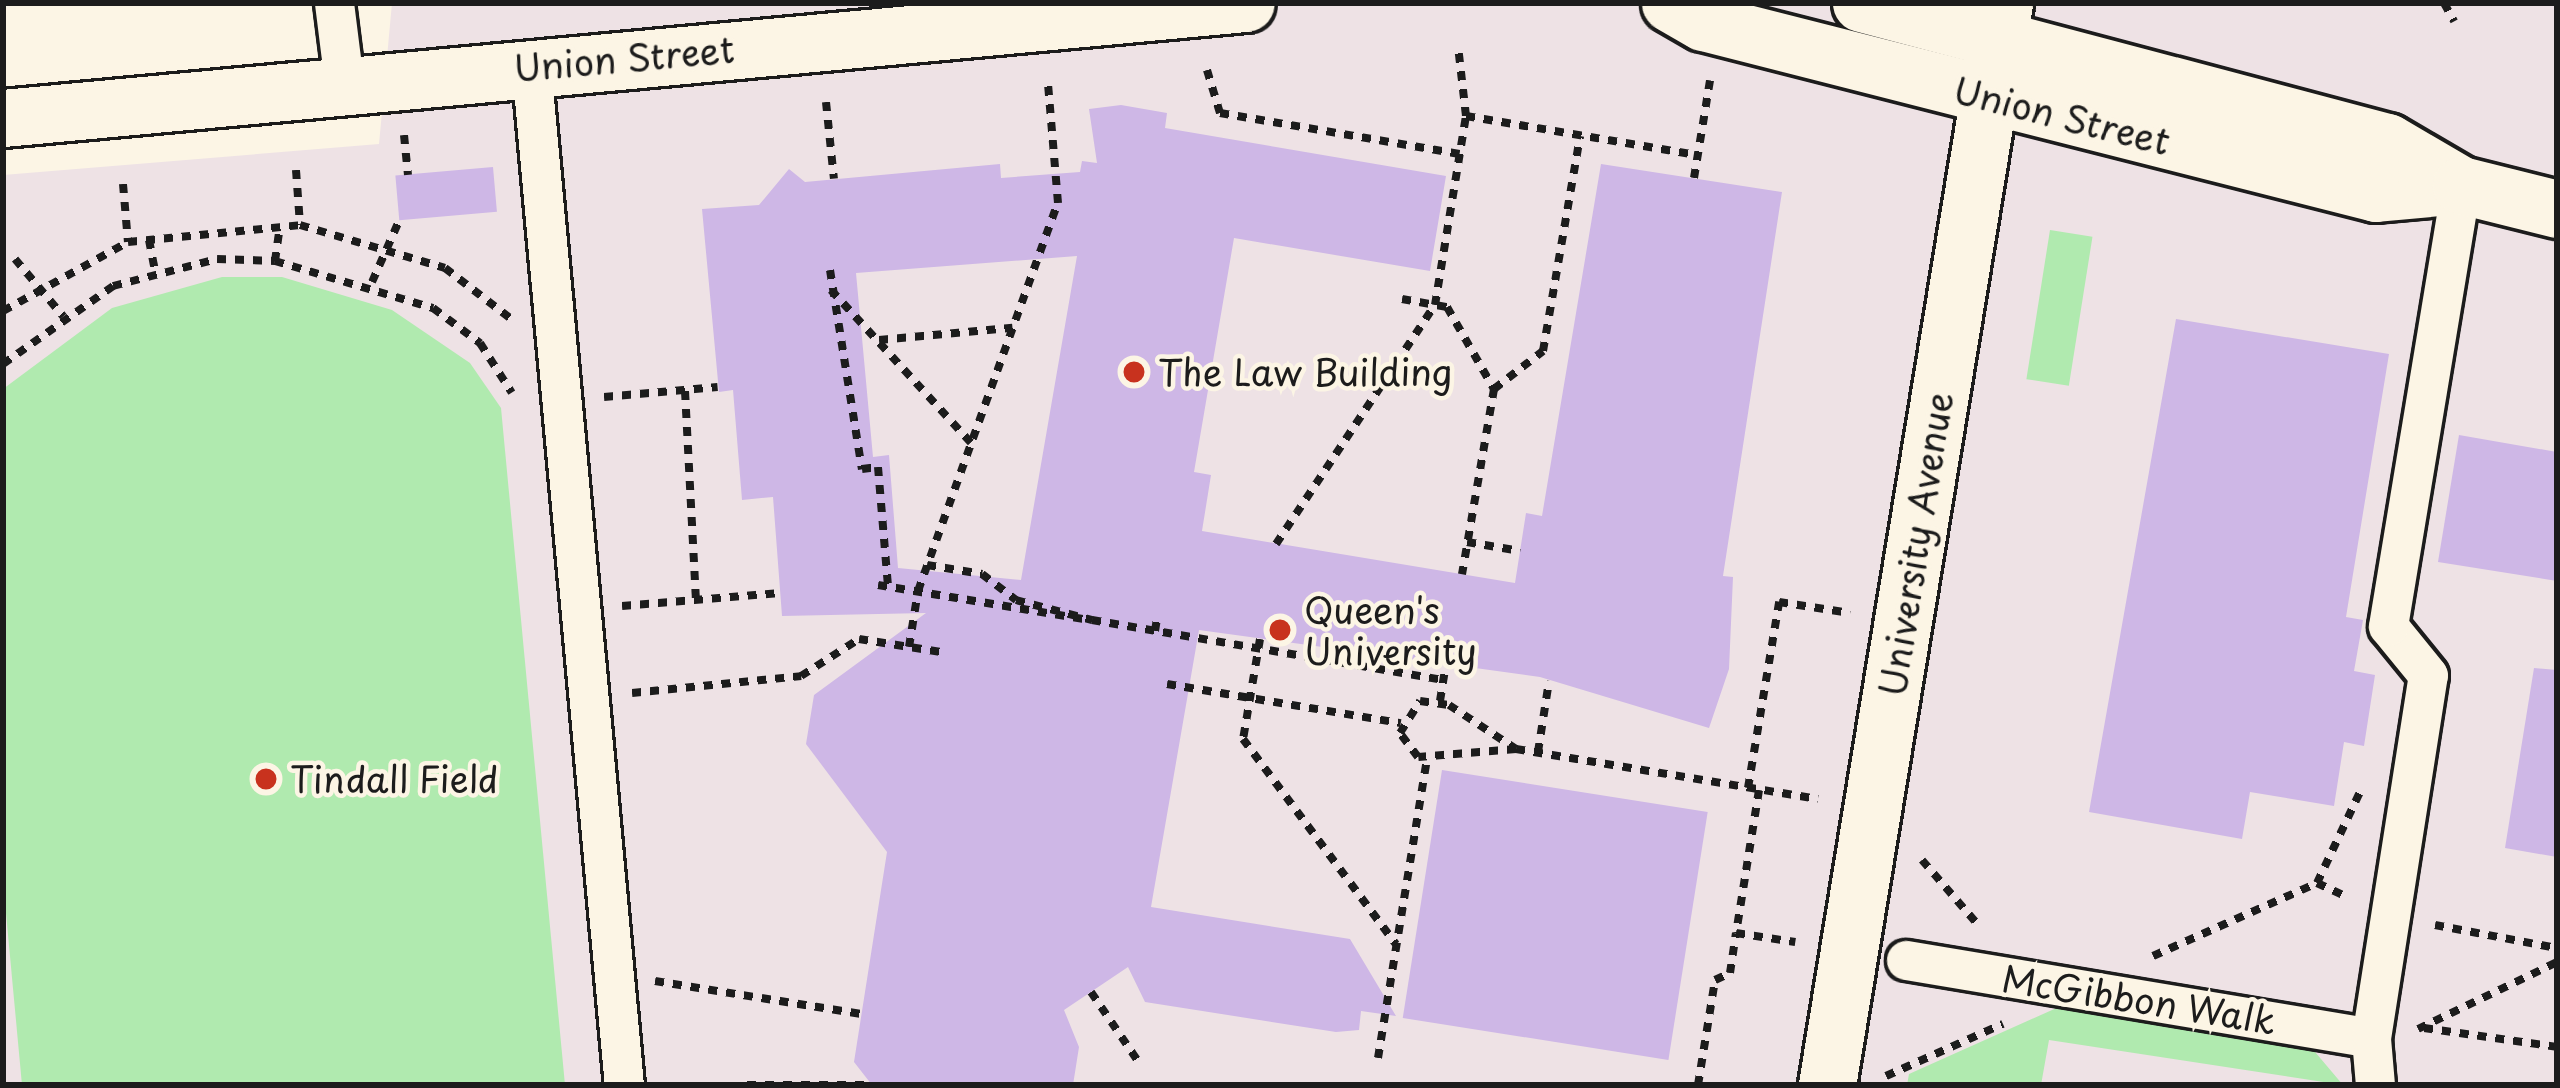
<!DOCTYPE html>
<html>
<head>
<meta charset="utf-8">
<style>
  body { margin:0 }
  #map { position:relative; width:2560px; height:1088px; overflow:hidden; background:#fcf5e5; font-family:"Playpen Sans",sans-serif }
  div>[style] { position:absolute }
  .built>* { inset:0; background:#eee2e5 }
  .green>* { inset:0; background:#b0eaaf; transform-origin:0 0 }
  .building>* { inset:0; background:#ceb7e6; transform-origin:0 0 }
  .path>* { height:8px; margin-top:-4px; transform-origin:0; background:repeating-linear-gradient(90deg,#1c1c1c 0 9px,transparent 0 18px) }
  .roads { filter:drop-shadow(3px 0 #1c1c1c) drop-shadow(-3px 0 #1c1c1c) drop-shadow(0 3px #1c1c1c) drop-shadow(0 -3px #1c1c1c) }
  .street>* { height:39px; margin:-19.5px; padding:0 19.5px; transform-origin:19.5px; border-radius:19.5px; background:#fcf5e5 }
  .secondary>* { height:57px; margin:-28.5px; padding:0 28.5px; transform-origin:28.5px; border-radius:28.5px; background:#fcf5e5 }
  .dots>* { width:33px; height:33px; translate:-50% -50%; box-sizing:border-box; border:6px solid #fcf5e5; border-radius:50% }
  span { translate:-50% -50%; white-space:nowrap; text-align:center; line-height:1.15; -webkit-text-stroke:9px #fcf5e5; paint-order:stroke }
  .street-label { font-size:36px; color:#1c1c1c }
  .poi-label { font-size:36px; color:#1c1c1c }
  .left { translate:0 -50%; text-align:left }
  .frame { position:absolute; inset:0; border:6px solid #1c1c1c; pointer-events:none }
</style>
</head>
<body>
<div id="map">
  <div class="built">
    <div style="clip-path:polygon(392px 3px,2557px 3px,2557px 1085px,3px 1085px,3px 175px,379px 144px)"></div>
  </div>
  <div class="green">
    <div style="left:2050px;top:230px;width:43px;height:151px;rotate:9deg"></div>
    <div style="clip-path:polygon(222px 277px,282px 277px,392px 310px,470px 363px,501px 408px,565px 1085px,22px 1085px,3px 881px,3px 389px,112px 308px)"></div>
    <div style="clip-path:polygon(2061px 1006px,2310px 1046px,2343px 1085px,2049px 1040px,2041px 1085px,1907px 1085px,1909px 1074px)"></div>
  </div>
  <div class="building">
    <div style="clip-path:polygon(evenodd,1121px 105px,1167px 113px,1165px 128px,1446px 176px,1430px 271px,1234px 238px,1194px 472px,1211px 475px,1202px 531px,1515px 583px,1526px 513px,1542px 516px,1601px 164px,1782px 192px,1723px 576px,1733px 577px,1729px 669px,1709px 728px,1540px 677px,1199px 630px,1151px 907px,1350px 939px,1396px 1016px,1361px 1011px,1359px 1030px,1336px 1032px,1145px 1002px,1128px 967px,1064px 1010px,1079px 1047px,1073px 1085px,872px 1085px,854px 1062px,887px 852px,806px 744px,814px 695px,926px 613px,782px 616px,773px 497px,742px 500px,733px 390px,719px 392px,702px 209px,759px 205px,789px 169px,805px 182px,1000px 164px,1001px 178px,1080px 172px,1082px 161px,1097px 163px,1089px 109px,1121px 105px,1077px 256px,1021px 580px,898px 568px,889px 455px,873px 457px,856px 273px,1077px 256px)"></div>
    <div style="left:493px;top:167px;width:45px;height:98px;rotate:85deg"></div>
    <div style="clip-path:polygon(2176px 319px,2389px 354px,2346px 617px,2363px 620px,2354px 671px,2375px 675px,2364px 746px,2344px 742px,2334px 806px,2250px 792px,2242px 839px,2089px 812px)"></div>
    <div style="clip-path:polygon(2459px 435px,2557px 452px,2557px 581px,2438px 562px)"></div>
    <div style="clip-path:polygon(2534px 668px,2557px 670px,2557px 857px,2505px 848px)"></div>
    <div style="left:1442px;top:770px;width:269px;height:251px;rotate:9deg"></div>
  </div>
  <div class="path">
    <div style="left:2444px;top:3px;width:21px;rotate:61deg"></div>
    <div style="left:2391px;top:5px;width:2px;rotate:-90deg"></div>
    <div style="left:1207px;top:70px;width:45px;rotate:73.2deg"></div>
    <div style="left:1220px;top:113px;width:243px;rotate:9.7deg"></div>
    <div style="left:826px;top:102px;width:77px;rotate:84.1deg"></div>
    <div style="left:1466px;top:116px;width:234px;rotate:9.6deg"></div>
    <div style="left:404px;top:135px;width:40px;rotate:84.3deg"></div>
    <div style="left:296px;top:170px;width:55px;rotate:85.8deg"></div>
    <div style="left:1694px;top:178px;width:99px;rotate:-80.7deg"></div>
    <div style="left:123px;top:184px;width:58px;rotate:85.1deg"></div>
    <div style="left:149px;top:240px;width:31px;rotate:79deg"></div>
    <div style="left:15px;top:259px;width:75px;rotate:49.9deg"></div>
    <div style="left:275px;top:261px;width:34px;rotate:-82deg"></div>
    <div style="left:830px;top:270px;width:202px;rotate:80.9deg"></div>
    <div style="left:862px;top:469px;width:16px;rotate:-7deg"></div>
    <div style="left:878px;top:467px;width:119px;rotate:85.2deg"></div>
    <div style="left:372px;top:282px;width:67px;rotate:-66.1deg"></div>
    <div style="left:831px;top:290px;width:207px;rotate:47.5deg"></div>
    <div style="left:1402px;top:299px;width:46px;rotate:10.1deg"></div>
    <div style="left:1447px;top:307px;width:95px;rotate:60.2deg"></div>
    <div style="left:1494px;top:389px;width:188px;rotate:99.8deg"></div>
    <div style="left:3px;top:311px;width:143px;rotate:-28.9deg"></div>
    <div style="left:128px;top:242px;width:173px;rotate:-5.6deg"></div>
    <div style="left:300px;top:225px;width:151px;rotate:16.5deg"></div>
    <div style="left:445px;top:268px;width:82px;rotate:37.6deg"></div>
    <div style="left:879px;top:340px;width:134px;rotate:-5.2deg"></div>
    <div style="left:3px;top:364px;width:135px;rotate:-35.3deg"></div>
    <div style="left:113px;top:286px;width:107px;rotate:-14.6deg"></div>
    <div style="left:217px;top:259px;width:58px;rotate:2deg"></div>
    <div style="left:275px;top:261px;width:165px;rotate:16.6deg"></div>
    <div style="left:433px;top:308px;width:59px;rotate:36.7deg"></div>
    <div style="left:480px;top:343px;width:59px;rotate:57.4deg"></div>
    <div style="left:1494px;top:389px;width:62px;rotate:-37.8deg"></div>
    <div style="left:1543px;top:351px;width:218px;rotate:-80.2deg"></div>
    <div style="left:685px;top:391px;width:209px;rotate:87deg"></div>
    <div style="left:604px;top:397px;width:114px;rotate:-5deg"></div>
    <div style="left:1467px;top:542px;width:54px;rotate:9.6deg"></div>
    <div style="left:1276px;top:544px;width:287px;rotate:-56.4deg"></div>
    <div style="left:1435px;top:305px;width:192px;rotate:-80.7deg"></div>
    <div style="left:1466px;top:116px;width:70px;rotate:-96.5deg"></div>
    <div style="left:927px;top:565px;width:56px;rotate:9.3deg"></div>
    <div style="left:982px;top:574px;width:43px;rotate:37.4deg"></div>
    <div style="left:1016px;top:600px;width:79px;rotate:14.7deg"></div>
    <div style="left:1092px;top:620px;width:357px;rotate:9.7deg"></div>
    <div style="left:878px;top:585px;width:215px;rotate:9.4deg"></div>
    <div style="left:622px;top:606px;width:159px;rotate:-4.7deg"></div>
    <div style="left:1155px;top:631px;width:13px;rotate:-81deg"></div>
    <div style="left:1260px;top:639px;width:101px;rotate:99.6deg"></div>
    <div style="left:1243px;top:739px;width:256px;rotate:53.3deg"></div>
    <div style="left:909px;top:647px;width:57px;rotate:-80.9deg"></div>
    <div style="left:918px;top:591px;width:412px;rotate:-70.2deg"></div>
    <div style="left:1058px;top:203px;width:118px;rotate:-94.8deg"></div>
    <div style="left:1167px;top:684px;width:237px;rotate:9.5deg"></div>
    <div style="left:632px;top:693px;width:170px;rotate:-5.7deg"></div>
    <div style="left:801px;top:676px;width:69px;rotate:-32.5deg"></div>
    <div style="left:859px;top:639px;width:83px;rotate:9deg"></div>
    <div style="left:1420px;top:701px;width:29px;rotate:8deg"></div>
    <div style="left:1449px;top:705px;width:80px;rotate:33.3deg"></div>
    <div style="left:1516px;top:749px;width:98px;rotate:175.3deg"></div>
    <div style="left:1418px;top:757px;width:30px;rotate:-127deg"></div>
    <div style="left:1400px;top:733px;width:38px;rotate:-58deg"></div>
    <div style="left:1440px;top:701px;width:32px;rotate:-81deg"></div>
    <div style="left:1516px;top:749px;width:306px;rotate:9.4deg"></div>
    <div style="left:1538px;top:752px;width:72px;rotate:-81.2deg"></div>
    <div style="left:1748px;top:788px;width:189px;rotate:-80.5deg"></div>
    <div style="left:1779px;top:602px;width:72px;rotate:8.8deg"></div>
    <div style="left:1759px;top:790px;width:145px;rotate:99.1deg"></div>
    <div style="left:1736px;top:933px;width:60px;rotate:8.7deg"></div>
    <div style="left:1922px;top:860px;width:89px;rotate:49.1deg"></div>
    <div style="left:2317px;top:883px;width:33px;rotate:25deg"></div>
    <div style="left:2435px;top:925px;width:124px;rotate:10.7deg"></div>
    <div style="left:2153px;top:956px;width:180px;rotate:-24deg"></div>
    <div style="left:2317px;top:883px;width:105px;rotate:-64.7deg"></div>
    <div style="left:655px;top:981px;width:209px;rotate:9.1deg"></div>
    <div style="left:1091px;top:992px;width:87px;rotate:55.8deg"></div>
    <div style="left:2424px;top:1028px;width:134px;rotate:8.1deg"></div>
    <div style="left:2418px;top:1029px;width:154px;rotate:-25.7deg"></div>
    <div style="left:1378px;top:1058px;width:302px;rotate:-80.7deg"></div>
    <div style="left:1886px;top:1076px;width:128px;rotate:-24deg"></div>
    <div style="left:747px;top:1085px;width:124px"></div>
    <div style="left:1698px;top:1085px;width:106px;rotate:-80.8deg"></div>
    <div style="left:1715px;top:980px;width:17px;rotate:-25deg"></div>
    <div style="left:1730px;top:973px;width:40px;rotate:-81.5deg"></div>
  </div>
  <div class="roads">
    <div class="street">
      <div style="left:334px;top:3px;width:80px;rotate:82.8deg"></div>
      <div style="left:531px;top:66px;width:1023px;rotate:84.79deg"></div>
      <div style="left:1906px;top:960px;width:471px;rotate:9.5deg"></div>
      <div style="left:2375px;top:1085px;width:47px;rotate:-94.9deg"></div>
      <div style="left:2371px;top:1038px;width:367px;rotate:-81.1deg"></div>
      <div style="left:2428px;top:675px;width:63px;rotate:-129.2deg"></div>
      <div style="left:2388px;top:626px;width:447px;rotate:-80.6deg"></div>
    </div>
    <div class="secondary">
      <div style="left:1670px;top:3px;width:38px;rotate:30deg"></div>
      <div style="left:1703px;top:22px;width:694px;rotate:14.26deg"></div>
      <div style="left:2376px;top:193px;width:85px;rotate:-5.4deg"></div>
      <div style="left:1861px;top:3px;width:544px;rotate:14.8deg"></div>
      <div style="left:2387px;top:142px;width:86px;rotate:30.2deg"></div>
      <div style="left:2461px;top:185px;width:99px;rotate:14deg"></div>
      <div style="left:3px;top:118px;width:1248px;rotate:-5.29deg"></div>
      <div style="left:1827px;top:1085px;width:1096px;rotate:-80.71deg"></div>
    </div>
  </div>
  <div class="dots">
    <div style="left:1134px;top:372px;background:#c8321e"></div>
    <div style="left:1280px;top:630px;background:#c8321e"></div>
    <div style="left:266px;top:779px;background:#c8321e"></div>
  </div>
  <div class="street-label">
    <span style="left:624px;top:58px;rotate:-5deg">Union Street</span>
    <span style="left:2062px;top:115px;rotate:14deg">Union Street</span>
    <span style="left:1915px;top:544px;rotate:-81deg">University Avenue</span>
    <span style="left:2139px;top:999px;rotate:9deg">McGibbon Walk</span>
  </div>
  <div class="poi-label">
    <span class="left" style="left:1158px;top:372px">The Law Building</span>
    <span class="left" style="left:1304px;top:630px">Queen's<br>University</span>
    <span class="left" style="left:290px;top:779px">Tindall Field</span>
  </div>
  <div class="frame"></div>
</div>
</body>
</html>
